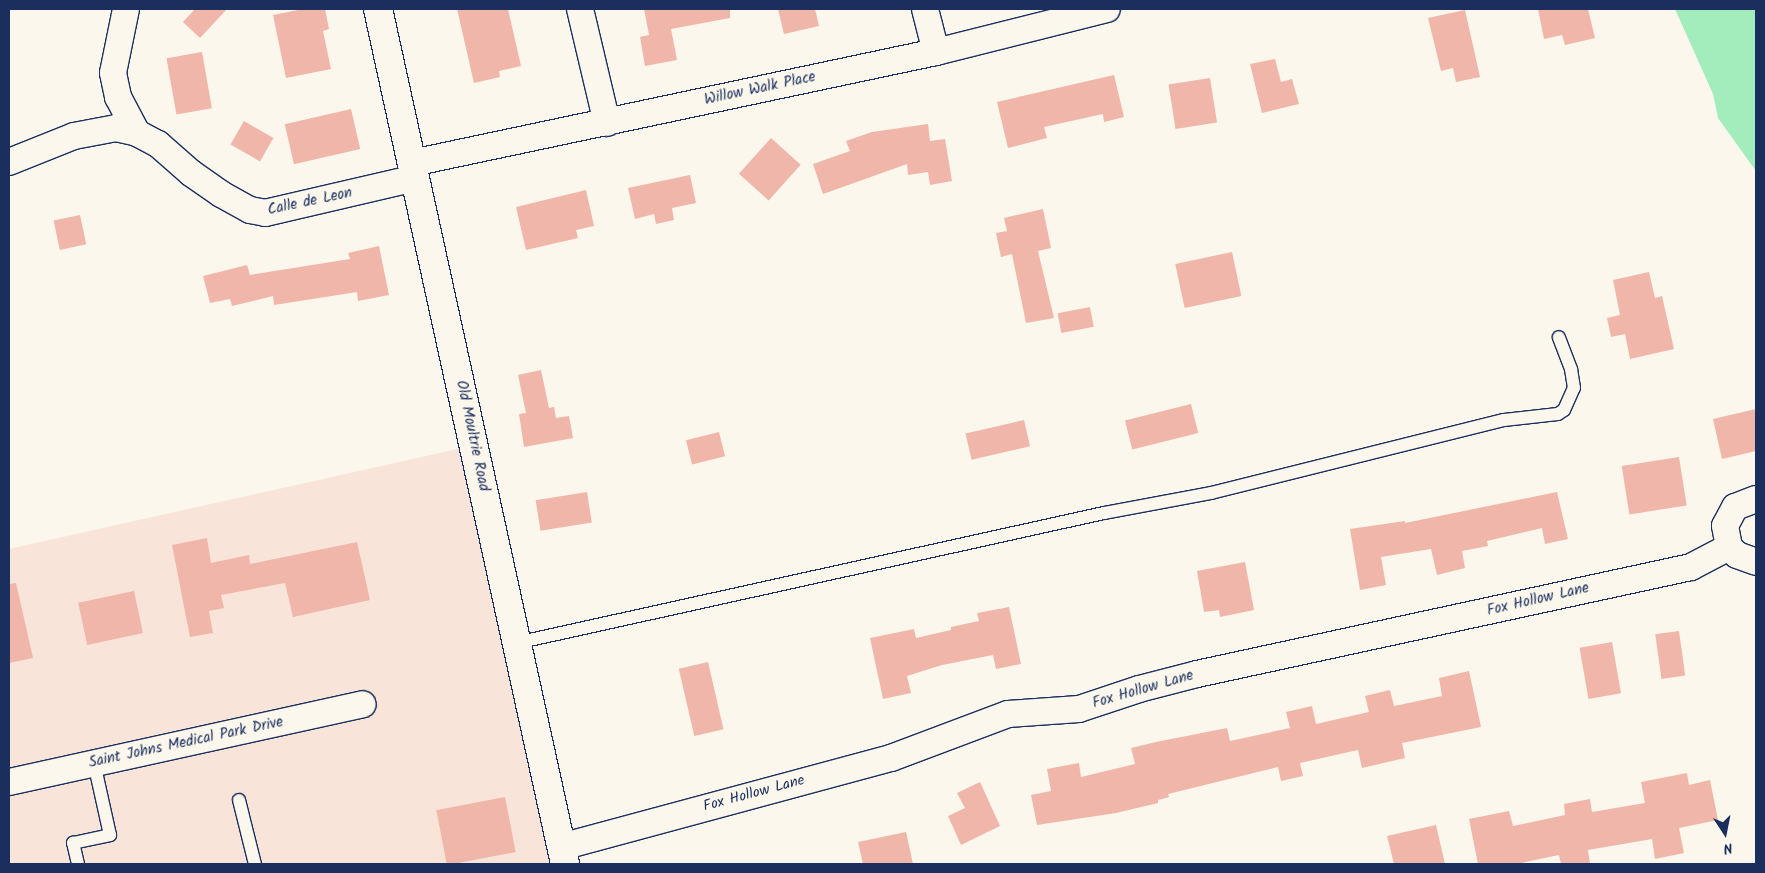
<!DOCTYPE html>
<html>
<head>
<meta charset="utf-8">
<style>
  body { margin:0 }
  #map { position:relative; width:1765px; height:873px; overflow:hidden; background:#fbf7ec; font-family:Kalam,sans-serif }
  div>[style] { position:absolute }
  .built>* { inset:0; background:#f8e4d8 }
  .green>* { inset:0; background:#a3ecbb }
  .building>* { inset:0; background:#f0b6aa; transform-origin:0 0 }
  .roads { filter:drop-shadow(1px 0 #1b2f5e) drop-shadow(-1px 0 #1b2f5e) drop-shadow(0 1px #1b2f5e) drop-shadow(0 -1px #1b2f5e) }
  .service>* { height:12px; margin:-6px; padding:0 6px; transform-origin:6px; border-radius:6px; background:#fbf7ec }
  .minor>* { height:26px; margin:-13px; padding:0 13px; transform-origin:13px; border-radius:13px; background:#fbf7ec }
  .secondary>* { height:28px; margin:-14px; padding:0 14px; transform-origin:14px; border-radius:14px; background:#fbf7ec }
  span { translate:-50% -50%; white-space:nowrap; text-align:center; line-height:1.15; -webkit-text-stroke:4.5px #fbf7ec; paint-order:stroke }
  .street-label { font-size:15px; color:#1b2f5e }
  .frame { position:absolute; inset:0; border:10px solid #1b2f5e; pointer-events:none }
  .north { position:absolute; left:1700px; top:808px; width:50px; height:50px; -webkit-text-stroke:4px #fbf7ec; paint-order:stroke; rotate:169deg; font-size:14px; font-weight:700; line-height:20px; text-align:center; color:#1b2f5e }
  .north::after { content:''; display:block; margin:auto; width:18px; height:22px; background:#1b2f5e; clip-path:polygon(50% 0,100% 100%,50% 72%,0 100%) }
</style>
</head>
<body>
<div id="map">
  <div class="built">
    <div style="clip-path:polygon(462px 448px,553px 864px,9px 864px,9px 549px)"></div>
  </div>
  <div class="green">
    <div style="clip-path:polygon(1675px 9px,1756px 9px,1756px 171px,1718px 118px,1713px 94px)"></div>
  </div>
  <div class="building">
    <div style="clip-path:polygon(195px 9px,227px 9px,200px 38px,183px 22px)"></div>
    <div style="clip-path:polygon(303px 9px,325px 9px,329px 29px,323px 31px,331px 69px,286px 78px,273px 15px)"></div>
    <div style="clip-path:polygon(457px 9px,508px 9px,521px 66px,499px 71px,500px 77px,474px 83px)"></div>
    <div style="clip-path:polygon(644px 9px,730px 9px,730px 18px,671px 29px,677px 60px,645px 66px,640px 37px,649px 35px)"></div>
    <div style="clip-path:polygon(778px 9px,815px 9px,819px 26px,784px 34px)"></div>
    <div style="clip-path:polygon(1538px 9px,1588px 9px,1595px 38px,1565px 45px,1562px 35px,1544px 39px)"></div>
    <div style="clip-path:polygon(1465px 10px,1480px 77px,1456px 82px,1453px 68px,1441px 71px,1428px 18px)"></div>
    <div style="left:202px;top:52px;width:57px;height:36px;rotate:80deg"></div>
    <div style="clip-path:polygon(1275px 59px,1281px 82px,1292px 79px,1299px 104px,1262px 113px,1250px 64px)"></div>
    <div style="clip-path:polygon(1114px 75px,1124px 117px,1104px 122px,1103px 114px,1044px 127px,1047px 138px,1008px 148px,997px 102px)"></div>
    <div style="left:1210px;top:78px;width:45px;height:42px;rotate:81deg"></div>
    <div style="left:351px;top:109px;width:41px;height:68px;rotate:77deg"></div>
    <div style="left:244px;top:121px;width:34px;height:27px;rotate:30deg"></div>
    <div style="clip-path:polygon(928px 124px,930px 141px,945px 139px,952px 181px,930px 185px,928px 172px,908px 175px,907px 164px,823px 194px,813px 164px,850px 151px,846px 141px,872px 132px)"></div>
    <div style="left:771px;top:138px;width:40px;height:48px;rotate:42deg"></div>
    <div style="clip-path:polygon(690px 175px,696px 203px,672px 208px,674px 220px,656px 224px,654px 214px,635px 219px,628px 188px)"></div>
    <div style="clip-path:polygon(586px 190px,594px 226px,576px 230px,578px 238px,526px 250px,516px 207px)"></div>
    <div style="clip-path:polygon(1043px 209px,1051px 248px,1038px 251px,1054px 318px,1026px 323px,1012px 254px,1001px 257px,996px 233px,1007px 231px,1004px 218px)"></div>
    <div style="left:80px;top:215px;width:30px;height:27px;rotate:78deg"></div>
    <div style="clip-path:polygon(379px 246px,389px 295px,358px 301px,357px 292px,274px 305px,273px 296px,232px 306px,230px 299px,210px 303px,203px 276px,247px 265px,250px 275px,350px 259px,348px 253px)"></div>
    <div style="left:1232px;top:252px;width:45px;height:58px;rotate:78deg"></div>
    <div style="clip-path:polygon(1649px 272px,1655px 298px,1662px 296px,1674px 349px,1630px 359px,1625px 334px,1611px 337px,1607px 318px,1620px 315px,1613px 280px)"></div>
    <div style="left:1090px;top:307px;width:20px;height:33px;rotate:79deg"></div>
    <div style="clip-path:polygon(541px 370px,549px 408px,554px 407px,556px 418px,569px 416px,573px 438px,524px 447px,519px 414px,526px 413px,518px 375px)"></div>
    <div style="left:1191px;top:404px;width:30px;height:68px;rotate:76deg"></div>
    <div style="clip-path:polygon(1756px 409px,1756px 451px,1722px 459px,1713px 419px)"></div>
    <div style="left:1024px;top:420px;width:27px;height:60px;rotate:77deg"></div>
    <div style="left:719px;top:432px;width:25px;height:34px;rotate:76deg"></div>
    <div style="left:1679px;top:457px;width:49px;height:58px;rotate:81deg"></div>
    <div style="left:587px;top:492px;width:31px;height:52px;rotate:81deg"></div>
    <div style="clip-path:polygon(1557px 492px,1568px 539px,1545px 544px,1542px 528px,1487px 541px,1488px 546px,1462px 551px,1465px 568px,1437px 575px,1431px 549px,1381px 557px,1386px 585px,1360px 590px,1350px 529px,1405px 521px,1405px 523px)"></div>
    <div style="clip-path:polygon(207px 538px,211px 563px,249px 555px,250px 564px,357px 542px,370px 600px,293px 617px,285px 583px,221px 595px,224px 608px,209px 611px,213px 633px,190px 637px,172px 545px)"></div>
    <div style="clip-path:polygon(1245px 562px,1254px 610px,1220px 617px,1219px 610px,1204px 612px,1197px 571px)"></div>
    <div style="clip-path:polygon(16px 583px,33px 658px,9px 663px,9px 584px)"></div>
    <div style="left:134px;top:591px;width:43px;height:57px;rotate:78deg"></div>
    <div style="clip-path:polygon(1009px 607px,1021px 664px,996px 669px,993px 655px,942px 665px,907px 676px,911px 693px,883px 699px,870px 638px,914px 629px,916px 638px,951px 630px,951px 627px,979px 621px,977px 613px)"></div>
    <div style="left:1679px;top:631px;width:45px;height:24px;rotate:82deg"></div>
    <div style="left:1612px;top:642px;width:52px;height:33px;rotate:80deg"></div>
    <div style="left:708px;top:662px;width:69px;height:30px;rotate:77deg"></div>
    <div style="clip-path:polygon(1469px 671px,1481px 727px,1402px 743px,1405px 758px,1362px 768px,1358px 750px,1300px 763px,1303px 776px,1281px 781px,1278px 767px,1168px 794px,1169px 797px,1158px 800px,1158px 803px,1116px 813px,1037px 825px,1031px 795px,1051px 791px,1047px 769px,1079px 763px,1081px 777px,1135px 764px,1131px 748px,1156px 742px,1227px 728px,1230px 741px,1290px 728px,1286px 712px,1312px 706px,1316px 724px,1369px 712px,1365px 696px,1390px 690px,1394px 706px,1442px 696px,1439px 678px)"></div>
    <div style="clip-path:polygon(1687px 773px,1689px 785px,1710px 780px,1718px 820px,1679px 828px,1684px 853px,1655px 859px,1652px 839px,1588px 850px,1590px 864px,1561px 864px,1559px 855px,1516px 864px,1478px 864px,1469px 819px,1509px 811px,1513px 826px,1565px 815px,1564px 804px,1590px 799px,1592px 812px,1645px 803px,1641px 782px)"></div>
    <div style="clip-path:polygon(980px 782px,1000px 826px,961px 845px,948px 816px,965px 808px,957px 793px)"></div>
    <div style="left:505px;top:797px;width:56px;height:70px;rotate:79deg"></div>
    <div style="clip-path:polygon(1436px 825px,1445px 864px,1394px 864px,1387px 836px)"></div>
    <div style="clip-path:polygon(906px 832px,913px 864px,863px 864px,858px 842px)"></div>
  </div>
  <div class="roads">
    <div class="service">
      <div style="left:516px;top:643px;width:602px;rotate:-12.47deg"></div>
      <div style="left:1104px;top:513px;width:109px;rotate:-10.6deg"></div>
      <div style="left:1211px;top:493px;width:302px;rotate:-14deg"></div>
      <div style="left:1504px;top:420px;width:54px;rotate:-6.3deg"></div>
      <div style="left:1558px;top:414px;width:7px;rotate:-34deg"></div>
      <div style="left:1564px;top:410px;width:24px;rotate:-66deg"></div>
      <div style="left:1574px;top:388px;width:19px;rotate:-99deg"></div>
      <div style="left:1571px;top:369px;width:34px;rotate:-111deg"></div>
      <div style="left:239px;top:800px;width:66px;rotate:76deg"></div>
      <div style="left:78px;top:864px;width:22px;rotate:-103deg"></div>
      <div style="left:73px;top:843px;width:38px;rotate:-12deg"></div>
      <div style="left:110px;top:835px;width:74px;rotate:-102.5deg"></div>
    </div>
    <div class="minor">
      <div style="left:126px;top:9px;width:65px;rotate:101.5deg"></div>
      <div style="left:113px;top:73px;width:25px;rotate:78deg"></div>
      <div style="left:118px;top:97px;width:41px;rotate:62.2deg"></div>
      <div style="left:580px;top:9px;width:117px;rotate:76.7deg"></div>
      <div style="left:925px;top:9px;width:44px;rotate:75.7deg"></div>
      <div style="left:9px;top:162px;width:70px;rotate:-21.8deg"></div>
      <div style="left:74px;top:136px;width:43px;rotate:-10.8deg"></div>
      <div style="left:116px;top:128px;width:22px;rotate:13deg"></div>
      <div style="left:137px;top:133px;width:24px;rotate:28deg"></div>
      <div style="left:158px;top:144px;width:44px;rotate:41.3deg"></div>
      <div style="left:191px;top:173px;width:37px;rotate:35deg"></div>
      <div style="left:221px;top:194px;width:33px;rotate:29deg"></div>
      <div style="left:250px;top:210px;width:15px;rotate:11deg"></div>
      <div style="left:265px;top:213px;width:154px;rotate:-13.1deg"></div>
      <div style="left:412px;top:163px;width:536px;rotate:-11.96deg"></div>
      <div style="left:936px;top:52px;width:176px;rotate:-14.1deg"></div>
      <div style="left:1756px;top:499px;width:22px;rotate:159deg"></div>
      <div style="left:1735px;top:507px;width:21px;rotate:118deg"></div>
      <div style="left:1725px;top:526px;width:21px;rotate:79deg"></div>
      <div style="left:1729px;top:547px;width:11px;rotate:45deg"></div>
      <div style="left:1737px;top:555px;width:20px;rotate:20deg"></div>
      <div style="left:9px;top:782px;width:362px;rotate:-12.4deg"></div>
      <div style="left:561px;top:847px;width:342px;rotate:-15.1deg"></div>
      <div style="left:891px;top:758px;width:125px;rotate:-20.6deg"></div>
      <div style="left:1008px;top:714px;width:71px;rotate:-4deg"></div>
      <div style="left:1079px;top:709px;width:63px;rotate:-18.4deg"></div>
      <div style="left:1139px;top:689px;width:60px;rotate:-14.5deg"></div>
      <div style="left:1197px;top:674px;width:505px;rotate:-12.22deg"></div>
      <div style="left:1691px;top:567px;width:43px;rotate:-27.8deg"></div>
    </div>
    <div class="secondary">
      <div style="left:378px;top:9px;width:875px;rotate:77.66deg"></div>
    </div>
  </div>
  <div class="street-label">
    <span style="left:760px;top:89px;rotate:-12deg">Willow Walk Place</span>
    <span style="left:310px;top:202px;rotate:-12deg">Calle de Leon</span>
    <span style="left:472px;top:436px;rotate:78deg">Old Moultrie Road</span>
    <span style="left:1538px;top:600px;rotate:-13deg">Fox Hollow Lane</span>
    <span style="left:1143px;top:690px;rotate:-16deg">Fox Hollow Lane</span>
    <span style="left:186px;top:743px;rotate:-12deg">Saint Johns Medical Park Drive</span>
    <span style="left:754px;top:794px;rotate:-15deg">Fox Hollow Lane</span>
  </div>
  <div class="frame"></div>
  <div class="north">N</div>
</div>
</body>
</html>
